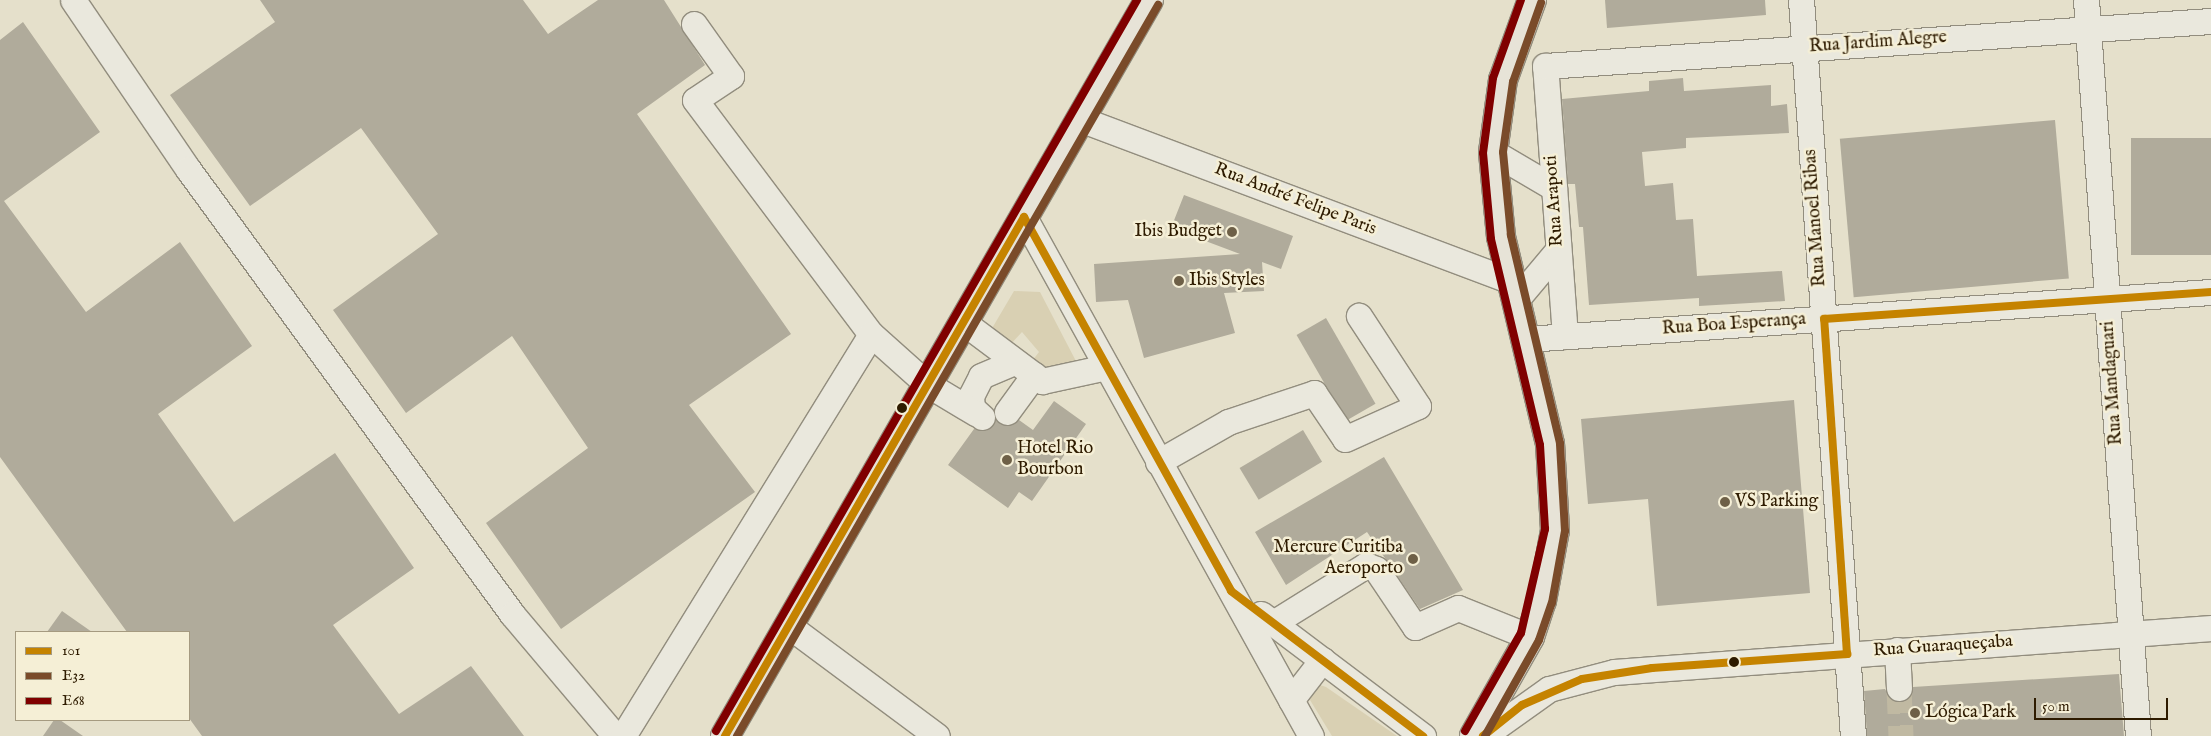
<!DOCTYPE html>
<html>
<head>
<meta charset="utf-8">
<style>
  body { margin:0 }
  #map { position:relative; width:2211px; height:736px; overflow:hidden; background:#e5e0cb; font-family:"IM FELL English",serif }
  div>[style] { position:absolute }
  .green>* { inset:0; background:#d9d0b3 }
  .building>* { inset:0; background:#b0ab9b; transform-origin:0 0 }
  .minor-tunnel>* { height:25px; margin-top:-12.5px; transform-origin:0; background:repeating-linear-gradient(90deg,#c0b9a2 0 25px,transparent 0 37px) }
  .roads { filter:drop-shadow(1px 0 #928d7e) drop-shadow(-1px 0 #928d7e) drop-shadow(0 1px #928d7e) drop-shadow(0 -1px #928d7e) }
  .minor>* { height:25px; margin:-12.5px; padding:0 12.5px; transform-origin:12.5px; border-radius:12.5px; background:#eae8dd }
  .major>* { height:28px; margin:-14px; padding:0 14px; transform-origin:14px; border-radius:14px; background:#e7e3d7 }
  .bus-1>* { height:8px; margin:-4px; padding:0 4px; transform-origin:4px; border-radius:4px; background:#c58300 }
  .bus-2>* { height:8px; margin:-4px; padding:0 4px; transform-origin:4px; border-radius:4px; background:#7a4b2a }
  .bus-3>* { height:8px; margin:-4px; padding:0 4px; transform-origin:4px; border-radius:4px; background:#800000 }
  .dots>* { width:14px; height:14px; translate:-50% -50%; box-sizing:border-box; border:2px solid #f5efd6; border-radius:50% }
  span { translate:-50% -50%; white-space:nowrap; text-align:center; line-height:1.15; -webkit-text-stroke:5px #f5efd6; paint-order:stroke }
  .street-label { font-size:18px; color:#2e1b00 }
  .poi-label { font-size:18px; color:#2e1b00 }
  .right { translate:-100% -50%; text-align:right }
  .left { translate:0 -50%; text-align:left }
  .legend { position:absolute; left:15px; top:631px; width:175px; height:90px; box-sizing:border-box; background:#f5efd6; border:1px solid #a59a80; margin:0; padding:6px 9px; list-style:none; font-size:15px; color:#2e1b00 }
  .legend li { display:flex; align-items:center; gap:10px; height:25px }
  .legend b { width:25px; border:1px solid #a59a80 }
  .scale { position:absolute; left:2034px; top:698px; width:134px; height:22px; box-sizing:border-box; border:2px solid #2e1b00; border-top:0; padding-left:6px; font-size:15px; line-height:18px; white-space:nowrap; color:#2e1b00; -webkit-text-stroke:4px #f5efd6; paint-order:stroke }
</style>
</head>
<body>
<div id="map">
  <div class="green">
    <div style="clip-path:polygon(1014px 291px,1040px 292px,1078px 365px,1036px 371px,1029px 365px,1039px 352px,1022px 332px,1010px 345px,991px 330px)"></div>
    <div style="clip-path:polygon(1320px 685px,1326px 687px,1397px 736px,1332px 736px,1310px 700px,1314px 688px)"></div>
  </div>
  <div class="building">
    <div style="clip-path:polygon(260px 0,523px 0,548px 34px,598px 0,664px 0,705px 65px,637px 114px,791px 334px,689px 405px,755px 492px,561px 629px,486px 523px,588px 448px,512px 336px,406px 413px,333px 310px,438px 234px,361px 128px,250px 206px,170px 95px,275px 22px)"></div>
    <div style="clip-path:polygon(1605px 0,1765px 0,1766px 15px,1607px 28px)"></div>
    <div style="clip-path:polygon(23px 22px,100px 132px,4px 201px,86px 312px,180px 242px,252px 346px,158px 414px,234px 522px,335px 453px,414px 568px,333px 625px,399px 714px,471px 666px,524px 736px,202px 736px,189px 718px,189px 632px,127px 632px,0 457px,0 40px)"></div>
    <div style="clip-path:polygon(1683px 78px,1684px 91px,1771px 85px,1771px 106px,1787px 104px,1789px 133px,1686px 138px,1686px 148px,1642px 152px,1645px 186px,1673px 183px,1676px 220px,1693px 219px,1697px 276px,1782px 271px,1785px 301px,1699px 306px,1699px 298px,1589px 305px,1583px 227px,1579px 227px,1575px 184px,1568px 184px,1562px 99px,1649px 91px,1649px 81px)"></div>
    <div style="left:2055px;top:120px;width:159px;height:216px;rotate:85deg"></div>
    <div style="left:2211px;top:138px;width:117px;height:80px;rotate:90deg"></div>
    <div style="clip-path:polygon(1184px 195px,1293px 236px,1281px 269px,1262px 262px,1264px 291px,1224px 293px,1235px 333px,1144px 358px,1128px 300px,1096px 302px,1094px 264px,1240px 254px,1171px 228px)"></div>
    <div style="left:1326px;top:318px;width:99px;height:34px;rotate:60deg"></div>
    <div style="clip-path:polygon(1794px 400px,1810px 593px,1657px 606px,1648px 499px,1588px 504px,1581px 419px)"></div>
    <div style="clip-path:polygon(1054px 401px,1086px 424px,1032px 501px,1019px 492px,1008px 508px,948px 465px,974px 429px,986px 431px,996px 420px,1006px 426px,1019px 420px,1033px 430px)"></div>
    <div style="left:1303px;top:430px;width:37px;height:74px;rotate:59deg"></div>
    <div style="clip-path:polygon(1384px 457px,1463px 590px,1420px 609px,1367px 532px,1286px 585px,1255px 532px)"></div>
    <div style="clip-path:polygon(62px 611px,92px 632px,47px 632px)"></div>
    <div style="clip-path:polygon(2119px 674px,2124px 736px,1867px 736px,1864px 691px,1885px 689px,1892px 701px,1900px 702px,1912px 695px,1913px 687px)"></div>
    <div style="clip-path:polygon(54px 720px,60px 720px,83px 736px,43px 736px)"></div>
  </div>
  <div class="minor-tunnel">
    <div style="left:1899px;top:688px;width:48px;rotate:87.6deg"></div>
  </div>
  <div class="roads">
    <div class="minor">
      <div style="left:73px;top:0;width:204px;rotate:55.8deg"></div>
      <div style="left:188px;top:169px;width:550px;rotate:53.94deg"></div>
      <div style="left:512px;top:614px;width:160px;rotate:49.8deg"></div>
      <div style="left:1801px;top:0;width:738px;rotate:85.96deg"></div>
      <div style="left:2086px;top:0;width:738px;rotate:85.96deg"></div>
      <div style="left:694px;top:24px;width:64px;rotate:54.6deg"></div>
      <div style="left:731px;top:76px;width:43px;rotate:146.3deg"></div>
      <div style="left:695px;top:100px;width:293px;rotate:53.1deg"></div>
      <div style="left:1080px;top:119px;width:460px;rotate:20.6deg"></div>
      <div style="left:1493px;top:152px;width:71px;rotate:30.5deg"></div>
      <div style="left:1024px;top:217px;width:593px;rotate:61.06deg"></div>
      <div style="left:1516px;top:300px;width:65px;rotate:-50deg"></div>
      <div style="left:963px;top:322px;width:99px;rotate:36.8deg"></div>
      <div style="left:1042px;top:381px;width:66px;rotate:-12.3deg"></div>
      <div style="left:1565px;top:336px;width:271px;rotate:-94.2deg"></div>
      <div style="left:1545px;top:66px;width:668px;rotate:-3.87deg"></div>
      <div style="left:1526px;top:339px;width:687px;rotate:-3.93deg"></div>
      <div style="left:1007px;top:412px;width:46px;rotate:-53.9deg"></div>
      <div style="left:982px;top:417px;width:13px;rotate:-138deg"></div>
      <div style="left:972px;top:408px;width:12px;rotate:-95deg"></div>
      <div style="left:971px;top:396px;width:22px;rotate:-63deg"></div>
      <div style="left:981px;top:376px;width:36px;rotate:-23deg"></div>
      <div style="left:1158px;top:462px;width:81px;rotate:-29.7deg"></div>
      <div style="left:1228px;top:422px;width:91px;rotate:-18.6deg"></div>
      <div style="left:1314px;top:393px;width:55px;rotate:56deg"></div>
      <div style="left:1345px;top:439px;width:80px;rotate:-24.3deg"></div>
      <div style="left:1418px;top:406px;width:108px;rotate:-123.2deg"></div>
      <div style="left:1261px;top:614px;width:203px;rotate:37deg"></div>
      <div style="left:1273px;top:623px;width:110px;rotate:-31.9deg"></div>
      <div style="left:1366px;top:565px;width:11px;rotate:22deg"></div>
      <div style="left:1376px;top:569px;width:70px;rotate:56.1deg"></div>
      <div style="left:1415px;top:627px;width:47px;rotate:-23.8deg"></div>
      <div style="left:1458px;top:608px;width:78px;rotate:21.9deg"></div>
      <div style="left:789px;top:626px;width:184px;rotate:36.6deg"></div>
      <div style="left:1897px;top:650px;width:38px;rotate:87deg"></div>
      <div style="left:1291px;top:700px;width:51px;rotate:-52.2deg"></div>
      <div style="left:623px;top:736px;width:472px;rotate:-58.3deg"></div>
      <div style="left:871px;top:334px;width:75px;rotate:41.8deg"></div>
      <div style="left:927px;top:384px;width:58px;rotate:31deg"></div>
      <div style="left:1483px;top:736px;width:81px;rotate:-35.5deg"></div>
      <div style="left:1549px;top:689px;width:67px;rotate:-14.7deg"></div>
      <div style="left:1614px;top:672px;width:599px;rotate:-4.22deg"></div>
    </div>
    <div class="major">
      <div style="left:725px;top:736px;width:849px;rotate:-60.05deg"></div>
      <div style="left:1474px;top:736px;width:114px;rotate:-60.5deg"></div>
      <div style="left:1530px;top:637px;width:38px;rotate:-72deg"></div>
      <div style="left:1542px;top:601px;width:72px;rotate:-79.6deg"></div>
      <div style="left:1555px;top:530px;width:86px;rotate:-93.3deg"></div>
      <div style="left:1550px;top:444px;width:213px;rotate:-103.3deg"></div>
      <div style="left:1501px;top:237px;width:85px;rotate:-95.4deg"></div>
      <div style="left:1493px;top:152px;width:73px;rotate:-82.1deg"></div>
      <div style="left:1503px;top:80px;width:85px;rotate:-70.1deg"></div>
    </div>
  </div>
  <div class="bus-1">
    <div style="left:1024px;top:217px;width:427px;rotate:61deg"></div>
    <div style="left:1231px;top:591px;width:241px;rotate:37.1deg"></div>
    <div style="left:725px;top:736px;width:599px;rotate:-60.05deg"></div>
    <div style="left:1483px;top:736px;width:50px;rotate:-38.5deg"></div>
    <div style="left:1522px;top:705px;width:65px;rotate:-23.4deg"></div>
    <div style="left:1582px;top:679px;width:71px;rotate:-8.9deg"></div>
    <div style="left:1652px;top:668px;width:196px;rotate:-4.1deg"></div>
    <div style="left:1847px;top:654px;width:336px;rotate:-93.9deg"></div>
    <div style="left:1824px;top:319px;width:388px;rotate:-4deg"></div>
  </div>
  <div class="bus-2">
    <div style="left:737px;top:736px;width:844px;rotate:-60.06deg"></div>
    <div style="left:1485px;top:736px;width:110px;rotate:-60.6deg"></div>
    <div style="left:1539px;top:640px;width:39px;rotate:-71deg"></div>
    <div style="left:1552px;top:603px;width:73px;rotate:-79.8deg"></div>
    <div style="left:1565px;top:531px;width:88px;rotate:-93.3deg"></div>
    <div style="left:1560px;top:443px;width:214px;rotate:-103.3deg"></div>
    <div style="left:1511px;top:235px;width:83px;rotate:-95.5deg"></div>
    <div style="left:1503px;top:152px;width:71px;rotate:-81.9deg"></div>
    <div style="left:1513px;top:82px;width:84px;rotate:-70.5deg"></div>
  </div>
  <div class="bus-3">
    <div style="left:716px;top:731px;width:844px;rotate:-60.06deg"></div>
    <div style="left:1465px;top:731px;width:113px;rotate:-60.3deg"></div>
    <div style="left:1521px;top:633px;width:107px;rotate:-77deg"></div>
    <div style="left:1545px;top:529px;width:84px;rotate:-93.4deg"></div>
    <div style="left:1540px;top:445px;width:212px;rotate:-103.4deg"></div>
    <div style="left:1491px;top:239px;width:86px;rotate:-95.3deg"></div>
    <div style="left:1483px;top:153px;width:76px;rotate:-82.4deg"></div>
    <div style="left:1493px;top:78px;width:83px;rotate:-70.3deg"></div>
  </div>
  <div class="dots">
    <div style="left:1232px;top:232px;background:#6e6047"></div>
    <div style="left:1179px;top:281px;background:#6e6047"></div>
    <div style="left:902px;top:408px;background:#2e1b00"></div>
    <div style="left:1007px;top:460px;background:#6e6047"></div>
    <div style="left:1725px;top:502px;background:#6e6047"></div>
    <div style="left:1413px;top:559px;background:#6e6047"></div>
    <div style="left:1734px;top:662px;background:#2e1b00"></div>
    <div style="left:1915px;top:713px;background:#6e6047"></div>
  </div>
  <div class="street-label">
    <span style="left:1878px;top:43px;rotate:-4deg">Rua Jardim Alegre</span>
    <span style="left:1295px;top:200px;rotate:21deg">Rua André Felipe Paris</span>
    <span style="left:1555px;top:201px;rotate:-94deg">Rua Arapoti</span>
    <span style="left:1816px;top:218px;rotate:-94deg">Rua Manoel Ribas</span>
    <span style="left:1734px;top:325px;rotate:-4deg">Rua Boa Esperança</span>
    <span style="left:2113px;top:383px;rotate:-94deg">Rua Mandaguari</span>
    <span style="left:1943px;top:647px;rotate:-4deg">Rua Guaraqueçaba</span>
  </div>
  <div class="poi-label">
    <span class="right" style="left:1222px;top:232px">Ibis Budget</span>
    <span class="left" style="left:1189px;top:281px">Ibis Styles</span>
    <span class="left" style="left:1017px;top:460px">Hotel Rio<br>Bourbon</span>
    <span class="left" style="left:1735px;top:502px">VS Parking</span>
    <span class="right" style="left:1403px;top:559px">Mercure Curitiba<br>Aeroporto</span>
    <span class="left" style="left:1925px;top:713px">Lógica Park</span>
  </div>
  <ul class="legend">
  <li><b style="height:6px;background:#c58300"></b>101</li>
  <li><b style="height:6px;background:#7a4b2a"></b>E32</li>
  <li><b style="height:6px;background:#800000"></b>E68</li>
  </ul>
  <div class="scale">50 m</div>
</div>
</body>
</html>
